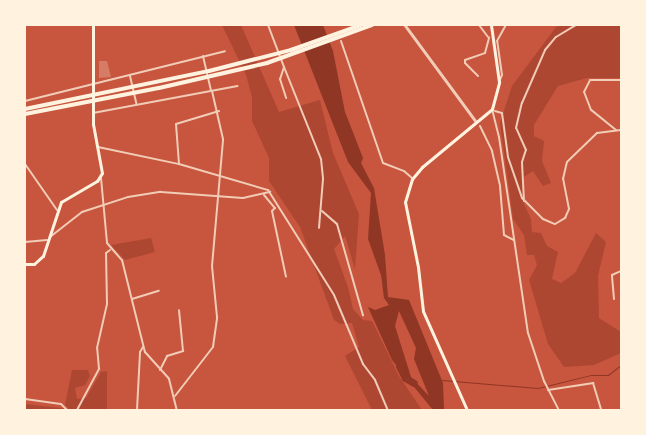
<!DOCTYPE html>
<html>
<head>
<meta charset="utf-8">
<style>
  body { margin:0 }
  #map { position:relative; width:646px; height:435px; overflow:hidden; background:#c8553d; font-family:Figtree,sans-serif }
  div>[style] { position:absolute }
  .green>* { inset:0; background:#ae4732 }
  .water>* { inset:0; background:#8f3625 }
  .stream>* { height:1px; margin:-0.5px; padding:0 0.5px; transform-origin:0.5px; border-radius:0.5px; background:#8f3625 }
  .river>* { height:7px; margin:-3.5px; padding:0 3.5px; transform-origin:3.5px; border-radius:3.5px; background:#8f3625 }
  .building>* { inset:0; background:#d67c66 }
  .minor>* { height:2px; margin:-1px; padding:0 1px; transform-origin:1px; border-radius:1px; background:#f1ccb7 }
  .tertiary>* { height:2.5px; margin:-1.25px; padding:0 1.25px; transform-origin:1.25px; border-radius:1.25px; background:#f1ccb7 }
  .secondary>* { height:3px; margin:-1.5px; padding:0 1.5px; transform-origin:1.5px; border-radius:1.5px; background:#fff3e0 }
  .trunk>* { height:3px; margin:-1.5px; padding:0 1.5px; transform-origin:1.5px; border-radius:1.5px; background:#fff3e0 }
  .motorway>* { height:4px; margin:-2px; padding:0 2px; transform-origin:2px; border-radius:2px; background:#fff3e0 }
  span { translate:-50% -50%; white-space:nowrap; text-align:center; line-height:1.15; -webkit-text-stroke:5px #fff3e0; paint-order:stroke }
  .frame { position:absolute; inset:0; border:26px solid #fff3e0; pointer-events:none }
</style>
</head>
<body>
<div id="map">
  <div class="green">
    <div style="clip-path:polygon(222px 25px,241px 25px,279px 112px,320px 100px,333px 153px,359px 214px,355px 269px,345px 236px,334px 249px,348px 287px,353px 309px,363px 320px,372px 321px,399px 376px,422px 410px,372px 410px,345px 356px,359px 347px,352px 323px,340px 324px,334px 320px,300px 227px,269px 181px,269px 158px,252px 121px,252px 97px,246px 75px)"></div>
    <div style="clip-path:polygon(563px 25px,621px 25px,621px 78px,587px 78px,558px 86px,534px 125px,534px 136px,544px 141px,542px 161px,551px 183px,543px 186px,533px 171px,522px 178px,524px 204px,531px 219px,532px 232px,541px 233px,547px 246px,558px 252px,552px 279px,561px 283px,575px 273px,596px 233px,606px 242px,598px 276px,599px 318px,621px 332px,621px 353px,594px 365px,564px 367px,548px 344px,529px 280px,537px 265px,534px 255px,527px 255px,524px 235px,513px 219px,500px 123px,512px 86px,556px 27px)"></div>
    <div style="clip-path:polygon(151px 238px,155px 252px,125px 260px,111px 245px)"></div>
    <div style="clip-path:polygon(72px 370px,88px 370px,90px 376px,85px 385px,75px 388px,77px 399px,86px 398px,101px 372px,107px 371px,107px 410px,25px 410px,25px 404px,69px 409px,65px 405px)"></div>
  </div>
  <div class="water">
    <div style="clip-path:polygon(evenodd,294px 25px,323px 25px,333px 51px,345px 112px,363px 158px,361px 163px,374px 188px,385px 255px,388px 297px,409px 300px,443px 383px,444px 410px,433px 410px,392px 360px,368px 307px,375px 310px,389px 305px,384px 298px,381px 275px,368px 239px,371px 193px,348px 162px,294px 25px,399px 311px,416px 348px,414px 359px,429px 396px,411px 377px,395px 326px,399px 311px)"></div>
  </div>
  <div class="stream">
    <div style="left:442px;top:380px;width:96px;rotate:4.8deg"></div>
    <div style="left:538px;top:388px;width:55px;rotate:-13.8deg"></div>
    <div style="left:591px;top:375px;width:17px"></div>
    <div style="left:608px;top:375px;width:16px;rotate:-38deg"></div>
  </div>
  <div class="river">
    <div style="left:399px;top:366px;width:13px;rotate:63deg"></div>
    <div style="left:405px;top:378px;width:10px;rotate:29deg"></div>
  </div>
  <div class="building">
    <div style="clip-path:polygon(99px 61px,107px 61px,111px 77px,99px 78px)"></div>
  </div>
  <div class="minor">
    <div style="left:268px;top:25px;width:45px;rotate:69.1deg"></div>
    <div style="left:284px;top:67px;width:13px;rotate:108deg"></div>
    <div style="left:280px;top:79px;width:20px;rotate:72deg"></div>
    <div style="left:479px;top:25px;width:15px;rotate:53deg"></div>
    <div style="left:341px;top:41px;width:129px;rotate:71deg"></div>
    <div style="left:383px;top:163px;width:22px;rotate:21deg"></div>
    <div style="left:404px;top:171px;width:11px;rotate:41deg"></div>
    <div style="left:203px;top:56px;width:36px;rotate:77deg"></div>
    <div style="left:284px;top:67px;width:99px;rotate:68.1deg"></div>
    <div style="left:321px;top:159px;width:20px;rotate:84deg"></div>
    <div style="left:323px;top:179px;width:49px;rotate:94.7deg"></div>
    <div style="left:130px;top:76px;width:28px;rotate:77deg"></div>
    <div style="left:478px;top:76px;width:18px;rotate:-135deg"></div>
    <div style="left:465px;top:63px;width:3px;rotate:-90deg"></div>
    <div style="left:465px;top:60px;width:21px;rotate:-19deg"></div>
    <div style="left:485px;top:53px;width:16px;rotate:-75deg"></div>
    <div style="left:499px;top:82px;width:8px;rotate:-67deg"></div>
    <div style="left:502px;top:75px;width:34px;rotate:-98deg"></div>
    <div style="left:497px;top:41px;width:18px;rotate:-61deg"></div>
    <div style="left:25px;top:101px;width:206px;rotate:-14deg"></div>
    <div style="left:492px;top:109px;width:29px;rotate:76deg"></div>
    <div style="left:499px;top:137px;width:198px;rotate:81.6deg"></div>
    <div style="left:528px;top:333px;width:51px;rotate:71.6deg"></div>
    <div style="left:544px;top:381px;width:33px;rotate:63deg"></div>
    <div style="left:495px;top:111px;width:7px;rotate:16deg"></div>
    <div style="left:502px;top:113px;width:44px;rotate:82.2deg"></div>
    <div style="left:508px;top:157px;width:43px;rotate:71.1deg"></div>
    <div style="left:522px;top:198px;width:30px;rotate:45deg"></div>
    <div style="left:543px;top:219px;width:13px;rotate:23deg"></div>
    <div style="left:555px;top:224px;width:12px;rotate:-31deg"></div>
    <div style="left:565px;top:218px;width:10px;rotate:-66deg"></div>
    <div style="left:569px;top:209px;width:31px;rotate:-101deg"></div>
    <div style="left:563px;top:179px;width:17px;rotate:-77deg"></div>
    <div style="left:567px;top:162px;width:42px;rotate:-44deg"></div>
    <div style="left:597px;top:133px;width:24px;rotate:-7deg"></div>
    <div style="left:93px;top:113px;width:147px;rotate:-10.6deg"></div>
    <div style="left:480px;top:126px;width:28px;rotate:64deg"></div>
    <div style="left:492px;top:151px;width:36px;rotate:77deg"></div>
    <div style="left:500px;top:186px;width:49px;rotate:85.3deg"></div>
    <div style="left:504px;top:235px;width:11px;rotate:27deg"></div>
    <div style="left:616px;top:130px;width:32px;rotate:-141deg"></div>
    <div style="left:591px;top:110px;width:19px;rotate:-111deg"></div>
    <div style="left:584px;top:92px;width:13px;rotate:-63deg"></div>
    <div style="left:590px;top:80px;width:31px"></div>
    <div style="left:98px;top:147px;width:83px;rotate:11.9deg"></div>
    <div style="left:179px;top:164px;width:93px;rotate:16.3deg"></div>
    <div style="left:268px;top:190px;width:124px;rotate:57.8deg"></div>
    <div style="left:334px;top:295px;width:75px;rotate:67.2deg"></div>
    <div style="left:363px;top:364px;width:20px;rotate:53deg"></div>
    <div style="left:375px;top:380px;width:33px;rotate:67deg"></div>
    <div style="left:25px;top:164px;width:56px;rotate:55.2deg"></div>
    <div style="left:179px;top:164px;width:40px;rotate:-94.3deg"></div>
    <div style="left:176px;top:124px;width:45px;rotate:-16.8deg"></div>
    <div style="left:101px;top:178px;width:65px;rotate:84.7deg"></div>
    <div style="left:107px;top:243px;width:23px;rotate:49deg"></div>
    <div style="left:122px;top:260px;width:95px;rotate:76deg"></div>
    <div style="left:145px;top:352px;width:36px;rotate:48deg"></div>
    <div style="left:169px;top:379px;width:32px;rotate:76deg"></div>
    <div style="left:264px;top:195px;width:17px;rotate:50deg"></div>
    <div style="left:275px;top:208px;width:4px;rotate:135deg"></div>
    <div style="left:272px;top:211px;width:67px;rotate:78deg"></div>
    <div style="left:524px;top:201px;width:39px;rotate:-93deg"></div>
    <div style="left:522px;top:162px;width:13px;rotate:-72deg"></div>
    <div style="left:526px;top:150px;width:24px;rotate:-114deg"></div>
    <div style="left:516px;top:128px;width:26px;rotate:-77deg"></div>
    <div style="left:522px;top:103px;width:58px;rotate:-66.5deg"></div>
    <div style="left:545px;top:50px;width:17px;rotate:-50deg"></div>
    <div style="left:556px;top:37px;width:23px;rotate:-31deg"></div>
    <div style="left:322px;top:211px;width:20px;rotate:41deg"></div>
    <div style="left:337px;top:224px;width:95px;rotate:74.1deg"></div>
    <div style="left:50px;top:237px;width:41px;rotate:-38deg"></div>
    <div style="left:82px;top:212px;width:48px;rotate:-18.1deg"></div>
    <div style="left:128px;top:197px;width:33px;rotate:-9deg"></div>
    <div style="left:161px;top:192px;width:82px;rotate:4.2deg"></div>
    <div style="left:243px;top:198px;width:28px;rotate:-13deg"></div>
    <div style="left:25px;top:242px;width:22px;rotate:-5deg"></div>
    <div style="left:132px;top:299px;width:28px;rotate:-17deg"></div>
    <div style="left:614px;top:299px;width:24px;rotate:-95deg"></div>
    <div style="left:612px;top:275px;width:10px;rotate:-24deg"></div>
    <div style="left:160px;top:370px;width:16px;rotate:-63deg"></div>
    <div style="left:167px;top:356px;width:17px;rotate:-17deg"></div>
    <div style="left:183px;top:351px;width:41px;rotate:-95.6deg"></div>
    <div style="left:548px;top:390px;width:46px;rotate:-8.8deg"></div>
    <div style="left:593px;top:383px;width:28px;rotate:73deg"></div>
    <div style="left:175px;top:396px;width:62px;rotate:-52.2deg"></div>
    <div style="left:213px;top:347px;width:30px;rotate:-82deg"></div>
    <div style="left:217px;top:317px;width:51px;rotate:-95.6deg"></div>
    <div style="left:212px;top:266px;width:127px;rotate:-85deg"></div>
    <div style="left:223px;top:139px;width:49px;rotate:-102.9deg"></div>
    <div style="left:25px;top:399px;width:36px;rotate:8deg"></div>
    <div style="left:61px;top:404px;width:8px;rotate:45deg"></div>
    <div style="left:77px;top:410px;width:47px;rotate:-61.8deg"></div>
    <div style="left:99px;top:369px;width:21px;rotate:-95deg"></div>
    <div style="left:97px;top:348px;width:45px;rotate:-77.2deg"></div>
    <div style="left:107px;top:304px;width:51px;rotate:-91.1deg"></div>
    <div style="left:106px;top:253px;width:5px;rotate:-37deg"></div>
    <div style="left:137px;top:410px;width:58px;rotate:-87deg"></div>
    <div style="left:140px;top:352px;width:6px;rotate:-59deg"></div>
  </div>
  <div class="tertiary">
    <div style="left:405px;top:25px;width:118px;rotate:53.6deg"></div>
  </div>
  <div class="secondary">
    <div style="left:25px;top:264px;width:9px"></div>
    <div style="left:34px;top:264px;width:12px;rotate:-42deg"></div>
    <div style="left:43px;top:256px;width:57px;rotate:-71.6deg"></div>
    <div style="left:61px;top:202px;width:42px;rotate:-30.3deg"></div>
    <div style="left:97px;top:181px;width:9px;rotate:-58deg"></div>
    <div style="left:102px;top:173px;width:50px;rotate:-100.4deg"></div>
    <div style="left:93px;top:124px;width:99px;rotate:-90deg"></div>
  </div>
  <div class="trunk">
    <div style="left:467px;top:410px;width:108px;rotate:-114deg"></div>
    <div style="left:423px;top:311px;width:44px;rotate:-96.5deg"></div>
    <div style="left:418px;top:267px;width:66px;rotate:-101.3deg"></div>
    <div style="left:405px;top:202px;width:24px;rotate:-73deg"></div>
    <div style="left:412px;top:179px;width:16px;rotate:-50deg"></div>
    <div style="left:422px;top:167px;width:91px;rotate:-39.6deg"></div>
    <div style="left:492px;top:109px;width:28px;rotate:-75deg"></div>
    <div style="left:499px;top:82px;width:58px;rotate:-98deg"></div>
  </div>
  <div class="motorway">
    <div style="left:25px;top:109px;width:188px;rotate:-11.7deg"></div>
    <div style="left:209px;top:71px;width:85px;rotate:-14.4deg"></div>
    <div style="left:291px;top:50px;width:74px;rotate:-19.7deg"></div>
    <div style="left:25px;top:114px;width:136px;rotate:-11deg"></div>
    <div style="left:159px;top:88px;width:111px;rotate:-13deg"></div>
    <div style="left:267px;top:63px;width:112px;rotate:-19.9deg"></div>
  </div>
  <div class="frame"></div>
</div>
</body>
</html>
